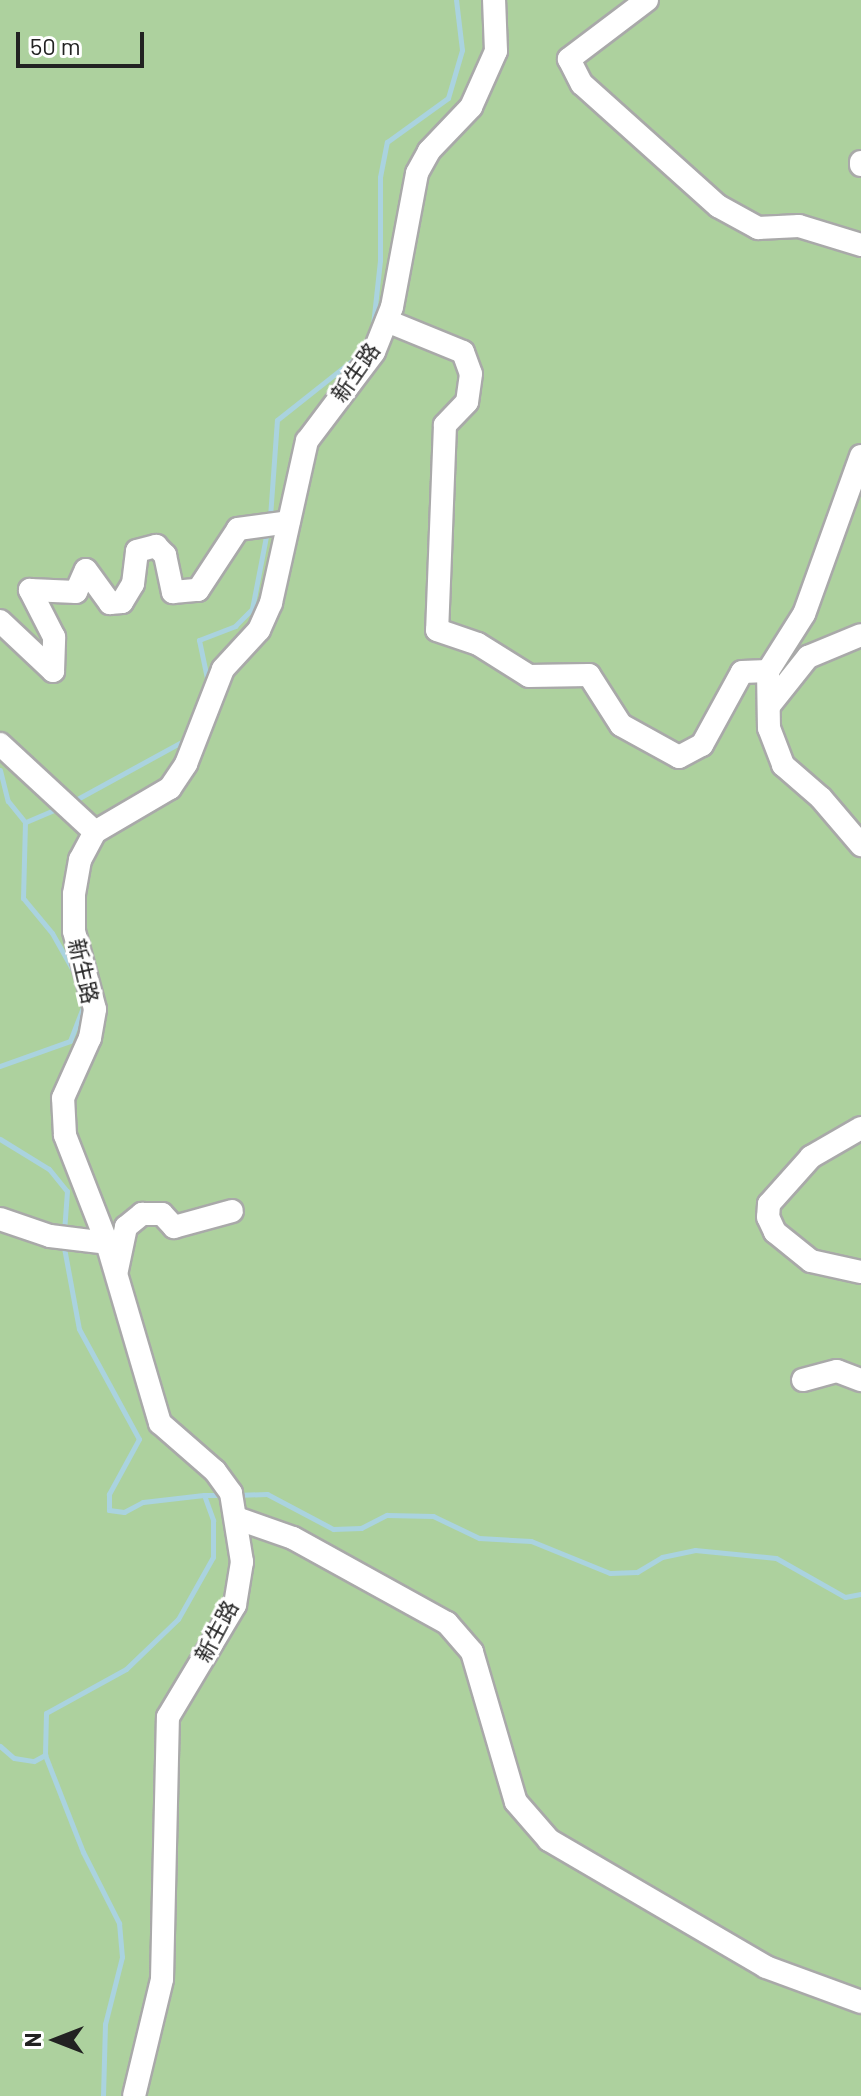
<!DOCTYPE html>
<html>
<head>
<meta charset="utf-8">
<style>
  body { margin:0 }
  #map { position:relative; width:861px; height:2096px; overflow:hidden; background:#f2efe9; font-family:Barlow,"Noto Sans TC",sans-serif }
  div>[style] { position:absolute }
  .forest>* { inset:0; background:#add19e; transform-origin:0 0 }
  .stream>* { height:5px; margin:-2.5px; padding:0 2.5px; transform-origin:2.5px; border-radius:2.5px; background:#aad3df }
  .roads { filter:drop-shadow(2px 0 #a9a9a9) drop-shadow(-2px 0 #a9a9a9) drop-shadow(0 2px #a9a9a9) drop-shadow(0 -2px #a9a9a9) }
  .minor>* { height:22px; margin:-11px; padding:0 11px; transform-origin:11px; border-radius:11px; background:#fff }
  span { translate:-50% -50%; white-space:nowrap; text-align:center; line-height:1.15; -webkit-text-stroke:6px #fff; paint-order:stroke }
  .street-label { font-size:22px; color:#222 }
  .north { position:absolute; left:16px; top:2000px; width:80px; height:80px; -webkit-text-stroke:6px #fff; paint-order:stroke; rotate:270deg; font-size:22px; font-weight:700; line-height:32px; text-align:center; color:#222 }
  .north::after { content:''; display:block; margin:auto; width:28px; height:36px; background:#222; clip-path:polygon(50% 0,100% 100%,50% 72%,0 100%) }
  .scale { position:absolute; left:16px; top:32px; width:128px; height:36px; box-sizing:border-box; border:4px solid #222; border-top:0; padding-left:10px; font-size:24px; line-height:28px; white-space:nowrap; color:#222; -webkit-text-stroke:6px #fff; paint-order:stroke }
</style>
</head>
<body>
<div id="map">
  <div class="forest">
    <div style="left:0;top:0;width:861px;height:2096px"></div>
  </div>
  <div class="stream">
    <div style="left:270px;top:517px;width:97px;rotate:-85.9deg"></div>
    <div style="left:277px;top:420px;width:98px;rotate:-38.4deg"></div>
    <div style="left:354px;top:359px;width:31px;rotate:-54deg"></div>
    <div style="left:372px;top:334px;width:74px;rotate:-83.8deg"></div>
    <div style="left:380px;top:260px;width:83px;rotate:-90deg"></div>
    <div style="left:380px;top:177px;width:36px;rotate:-79deg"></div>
    <div style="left:387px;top:142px;width:75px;rotate:-35.8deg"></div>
    <div style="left:448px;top:98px;width:50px;rotate:-73.7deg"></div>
    <div style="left:462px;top:50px;width:50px;rotate:-96.8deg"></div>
    <div style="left:208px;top:683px;width:44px;rotate:-101.8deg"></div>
    <div style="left:199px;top:640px;width:39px;rotate:-21deg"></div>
    <div style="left:235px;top:626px;width:24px;rotate:-45deg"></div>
    <div style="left:252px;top:609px;width:79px;rotate:-79.1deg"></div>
    <div style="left:0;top:770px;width:32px;rotate:76deg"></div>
    <div style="left:8px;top:801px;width:27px;rotate:51deg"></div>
    <div style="left:70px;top:803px;width:133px;rotate:-28.7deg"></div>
    <div style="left:61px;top:807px;width:39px;rotate:157deg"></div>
    <div style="left:25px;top:822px;width:76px;rotate:91.5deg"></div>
    <div style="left:23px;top:898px;width:45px;rotate:50.4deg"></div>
    <div style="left:52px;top:933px;width:45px;rotate:60.6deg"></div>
    <div style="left:0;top:1066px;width:74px;rotate:-19.7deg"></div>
    <div style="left:70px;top:1041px;width:39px;rotate:-69deg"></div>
    <div style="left:0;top:1139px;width:57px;rotate:31.5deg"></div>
    <div style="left:49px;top:1169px;width:28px;rotate:51deg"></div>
    <div style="left:67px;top:1191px;width:41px;rotate:94.2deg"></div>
    <div style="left:63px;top:1242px;width:88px;rotate:79.6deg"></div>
    <div style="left:79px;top:1329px;width:125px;rotate:61.4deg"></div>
    <div style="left:139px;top:1439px;width:63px;rotate:118.6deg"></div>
    <div style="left:109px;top:1494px;width:16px;rotate:90deg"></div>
    <div style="left:109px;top:1510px;width:15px;rotate:8deg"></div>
    <div style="left:124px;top:1512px;width:21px;rotate:-28deg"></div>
    <div style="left:143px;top:1502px;width:61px;rotate:-6.5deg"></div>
    <div style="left:204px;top:1495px;width:27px;rotate:70deg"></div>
    <div style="left:213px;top:1520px;width:37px;rotate:90deg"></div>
    <div style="left:213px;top:1557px;width:71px;rotate:119.4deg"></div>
    <div style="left:178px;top:1619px;width:72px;rotate:136.1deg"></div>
    <div style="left:126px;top:1669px;width:91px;rotate:151.2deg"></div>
    <div style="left:46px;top:1713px;width:42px;rotate:91.4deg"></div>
    <div style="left:45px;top:1755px;width:104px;rotate:68.6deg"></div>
    <div style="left:83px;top:1852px;width:80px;rotate:63.1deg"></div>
    <div style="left:119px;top:1923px;width:34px;rotate:85deg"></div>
    <div style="left:122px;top:1957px;width:69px;rotate:104.2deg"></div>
    <div style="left:105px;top:2024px;width:72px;rotate:91.6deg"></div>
    <div style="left:204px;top:1495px;width:19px"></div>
    <div style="left:237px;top:1495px;width:30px;rotate:-2deg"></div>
    <div style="left:267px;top:1494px;width:75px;rotate:27.9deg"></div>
    <div style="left:333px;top:1529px;width:28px;rotate:-2deg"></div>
    <div style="left:361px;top:1528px;width:29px;rotate:-27deg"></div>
    <div style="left:387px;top:1515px;width:46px;rotate:1.2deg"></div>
    <div style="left:433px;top:1516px;width:51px;rotate:25.6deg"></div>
    <div style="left:479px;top:1538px;width:52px;rotate:3.3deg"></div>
    <div style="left:531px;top:1541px;width:85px;rotate:22.1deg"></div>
    <div style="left:610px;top:1573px;width:27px;rotate:-2deg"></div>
    <div style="left:637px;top:1572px;width:29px;rotate:-31deg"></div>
    <div style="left:662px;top:1557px;width:34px;rotate:-12deg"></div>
    <div style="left:695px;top:1550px;width:81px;rotate:5.6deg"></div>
    <div style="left:776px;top:1558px;width:79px;rotate:29.5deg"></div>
    <div style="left:845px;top:1597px;width:16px;rotate:-11deg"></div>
    <div style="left:0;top:1746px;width:18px;rotate:41deg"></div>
    <div style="left:14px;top:1758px;width:20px;rotate:9deg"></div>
    <div style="left:34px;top:1761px;width:13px;rotate:-29deg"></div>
  </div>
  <div class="roads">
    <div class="minor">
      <div style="left:647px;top:0;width:98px;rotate:142.9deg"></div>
      <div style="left:569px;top:59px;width:28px;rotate:63deg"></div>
      <div style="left:582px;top:84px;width:183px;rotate:41.9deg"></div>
      <div style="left:718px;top:206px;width:46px;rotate:28.8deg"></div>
      <div style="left:758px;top:228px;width:41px;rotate:-2.8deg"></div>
      <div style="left:799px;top:226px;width:65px;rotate:17deg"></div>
      <div style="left:861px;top:162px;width:3px;rotate:90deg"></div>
      <div style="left:387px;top:321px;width:82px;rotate:22.2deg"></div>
      <div style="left:463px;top:352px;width:23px;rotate:70deg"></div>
      <div style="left:471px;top:374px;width:28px;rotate:98deg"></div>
      <div style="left:467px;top:402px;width:32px;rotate:134deg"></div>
      <div style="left:445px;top:425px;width:205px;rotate:92.2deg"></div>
      <div style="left:437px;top:630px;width:43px;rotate:18.9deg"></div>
      <div style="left:478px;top:644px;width:60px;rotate:32.1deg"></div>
      <div style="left:529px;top:676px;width:60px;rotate:-1deg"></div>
      <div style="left:589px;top:675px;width:59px;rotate:57.4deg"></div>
      <div style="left:621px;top:725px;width:66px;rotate:28.9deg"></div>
      <div style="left:679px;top:757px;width:26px;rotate:-28deg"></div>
      <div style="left:702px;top:745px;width:83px;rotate:-61.3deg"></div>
      <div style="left:742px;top:672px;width:26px;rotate:-2deg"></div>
      <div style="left:861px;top:456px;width:168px;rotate:109.8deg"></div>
      <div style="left:804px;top:614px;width:67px;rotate:122.3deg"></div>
      <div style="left:768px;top:671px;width:57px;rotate:89deg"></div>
      <div style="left:769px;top:728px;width:40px;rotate:69deg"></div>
      <div style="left:783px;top:765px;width:50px;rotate:41deg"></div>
      <div style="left:821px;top:798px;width:62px;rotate:49.6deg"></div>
      <div style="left:0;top:621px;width:73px;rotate:43.3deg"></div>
      <div style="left:53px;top:671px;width:34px;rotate:-88deg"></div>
      <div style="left:54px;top:637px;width:53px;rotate:-117.1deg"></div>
      <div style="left:30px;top:590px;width:46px;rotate:2.5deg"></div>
      <div style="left:76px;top:592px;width:24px;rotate:-66deg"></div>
      <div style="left:86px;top:570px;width:41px;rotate:54deg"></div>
      <div style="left:110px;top:603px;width:12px;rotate:-5deg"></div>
      <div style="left:122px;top:602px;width:21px;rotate:-59deg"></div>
      <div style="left:133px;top:584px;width:33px;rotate:-83deg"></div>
      <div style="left:137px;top:551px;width:20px;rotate:-15deg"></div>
      <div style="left:156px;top:546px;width:13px;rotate:45deg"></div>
      <div style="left:165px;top:555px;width:38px;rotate:78deg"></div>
      <div style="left:173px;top:592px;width:25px;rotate:-5deg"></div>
      <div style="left:198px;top:590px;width:73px;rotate:-56.7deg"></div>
      <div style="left:238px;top:529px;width:51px;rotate:-7.8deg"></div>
      <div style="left:769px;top:706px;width:63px;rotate:-51.5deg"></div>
      <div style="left:808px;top:657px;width:57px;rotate:-22.5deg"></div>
      <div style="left:0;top:744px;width:129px;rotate:42.8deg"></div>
      <div style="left:861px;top:1128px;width:58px;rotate:149.9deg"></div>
      <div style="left:811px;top:1157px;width:63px;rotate:131.8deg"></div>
      <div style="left:769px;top:1204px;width:13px;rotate:94deg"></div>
      <div style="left:768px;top:1217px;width:17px;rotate:65deg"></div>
      <div style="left:775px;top:1232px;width:46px;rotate:38.9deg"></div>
      <div style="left:811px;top:1261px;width:51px;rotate:12.4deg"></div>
      <div style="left:0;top:1219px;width:53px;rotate:18.8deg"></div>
      <div style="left:50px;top:1236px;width:57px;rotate:7deg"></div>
      <div style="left:117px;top:1270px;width:44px;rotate:-78.2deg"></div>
      <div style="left:126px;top:1227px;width:21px;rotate:-39deg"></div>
      <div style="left:142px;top:1214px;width:20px"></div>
      <div style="left:162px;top:1214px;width:18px;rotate:47deg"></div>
      <div style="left:174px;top:1227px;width:60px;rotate:-15.4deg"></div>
      <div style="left:803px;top:1380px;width:35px;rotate:-15deg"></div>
      <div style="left:837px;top:1371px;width:26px;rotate:21deg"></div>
      <div style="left:236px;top:1518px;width:60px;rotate:19.3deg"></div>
      <div style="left:293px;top:1538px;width:176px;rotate:28.9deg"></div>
      <div style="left:447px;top:1623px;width:38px;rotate:49deg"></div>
      <div style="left:472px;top:1652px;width:156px;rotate:73.7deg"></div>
      <div style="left:516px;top:1802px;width:50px;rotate:49deg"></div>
      <div style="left:549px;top:1840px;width:251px;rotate:30.3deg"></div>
      <div style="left:766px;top:1967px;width:101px;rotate:20.2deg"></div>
      <div style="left:134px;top:2096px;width:120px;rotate:-76.5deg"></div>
      <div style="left:162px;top:1979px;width:262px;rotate:-88.7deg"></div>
      <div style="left:168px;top:1717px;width:131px;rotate:-59.1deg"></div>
      <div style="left:235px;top:1605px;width:44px;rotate:-80.8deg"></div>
      <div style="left:242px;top:1562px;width:70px;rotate:-99.1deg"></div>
      <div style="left:231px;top:1493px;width:27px;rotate:-126deg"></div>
      <div style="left:215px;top:1471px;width:73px;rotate:-138.9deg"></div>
      <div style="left:160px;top:1423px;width:188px;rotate:-106.4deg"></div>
      <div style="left:107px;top:1243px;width:116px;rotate:-111.3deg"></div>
      <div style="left:65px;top:1135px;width:37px;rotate:-93deg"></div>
      <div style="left:63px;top:1098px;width:66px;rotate:-65.8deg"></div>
      <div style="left:90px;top:1038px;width:29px;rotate:-80deg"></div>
      <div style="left:95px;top:1009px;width:81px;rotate:-105.1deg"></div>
      <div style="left:74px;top:931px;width:37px;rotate:-90deg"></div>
      <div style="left:74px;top:894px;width:35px;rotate:-80deg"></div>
      <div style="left:80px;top:860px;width:32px;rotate:-62deg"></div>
      <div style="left:95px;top:832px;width:87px;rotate:-30.4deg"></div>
      <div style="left:170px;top:788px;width:29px;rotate:-56deg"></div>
      <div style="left:186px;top:764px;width:102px;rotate:-68.7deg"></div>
      <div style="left:223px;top:669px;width:53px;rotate:-47.3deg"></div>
      <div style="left:259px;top:630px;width:30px;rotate:-66deg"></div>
      <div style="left:271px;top:603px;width:166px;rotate:-77.5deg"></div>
      <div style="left:307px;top:441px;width:111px;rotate:-53deg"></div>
      <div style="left:374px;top:352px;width:48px;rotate:-68.2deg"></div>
      <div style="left:392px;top:307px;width:136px;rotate:-79.4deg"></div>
      <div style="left:417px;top:173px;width:25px;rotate:-61deg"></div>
      <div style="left:429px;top:151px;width:61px;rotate:-46.3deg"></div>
      <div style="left:471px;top:107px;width:61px;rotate:-65.9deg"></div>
      <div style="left:496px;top:51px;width:51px;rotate:-92.2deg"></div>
    </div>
  </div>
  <div class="street-label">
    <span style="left:355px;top:372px;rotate:-55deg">新生路</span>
    <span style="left:84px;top:971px;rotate:77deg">新生路</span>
    <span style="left:216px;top:1631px;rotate:-62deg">新生路</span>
  </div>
  <div class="north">N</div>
  <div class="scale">50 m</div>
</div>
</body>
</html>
